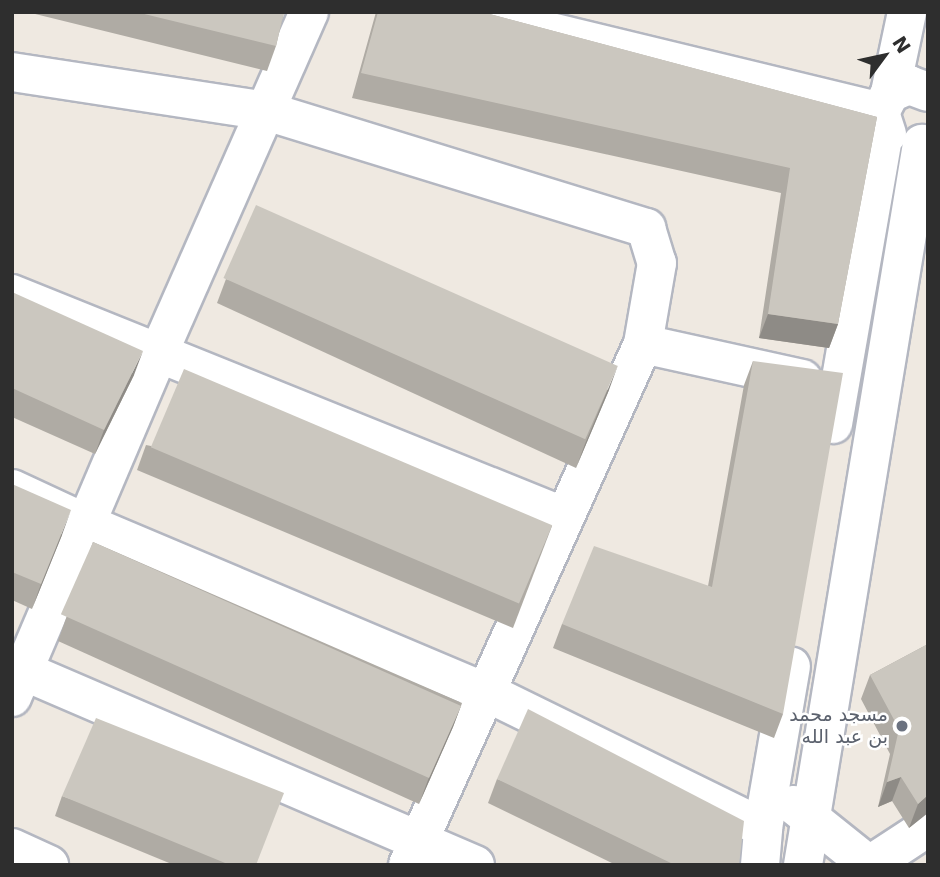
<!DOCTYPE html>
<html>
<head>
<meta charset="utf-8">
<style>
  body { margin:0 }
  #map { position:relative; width:940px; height:877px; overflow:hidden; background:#efe9e1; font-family:"DejaVu Sans","Noto Naskh Arabic",sans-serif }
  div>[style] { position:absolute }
  .roads { filter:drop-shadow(2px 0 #b4b7c1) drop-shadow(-2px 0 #b4b7c1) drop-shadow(0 2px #b4b7c1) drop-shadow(0 -2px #b4b7c1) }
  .street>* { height:38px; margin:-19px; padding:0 19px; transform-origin:19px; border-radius:19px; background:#fff }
  .wall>* { inset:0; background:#afaba4 }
  .shaded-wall>* { inset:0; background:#8e8b86 }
  .building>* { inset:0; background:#cbc7bf; transform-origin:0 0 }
  .dots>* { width:19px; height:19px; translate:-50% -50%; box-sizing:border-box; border:4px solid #fff; border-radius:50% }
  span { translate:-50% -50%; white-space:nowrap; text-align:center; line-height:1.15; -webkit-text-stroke:5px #fff; paint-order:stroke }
  .worship-label { font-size:19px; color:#5b616d }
  .right { translate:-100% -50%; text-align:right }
  .frame { position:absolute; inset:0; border:14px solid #2e2e2e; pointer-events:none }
  .north { position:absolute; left:849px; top:21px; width:70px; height:70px; -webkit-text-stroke:5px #fff; paint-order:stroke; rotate:57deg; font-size:19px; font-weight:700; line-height:28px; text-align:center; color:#2e2e2e }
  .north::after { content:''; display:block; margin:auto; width:24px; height:32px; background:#2e2e2e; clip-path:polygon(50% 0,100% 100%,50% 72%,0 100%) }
</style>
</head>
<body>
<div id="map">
  <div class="roads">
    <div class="street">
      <div style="left:468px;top:12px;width:424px;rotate:13.6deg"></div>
      <div style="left:12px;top:72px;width:257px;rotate:8.7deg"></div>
      <div style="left:266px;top:111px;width:398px;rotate:17.1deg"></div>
      <div style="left:646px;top:228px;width:37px;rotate:73deg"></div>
      <div style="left:657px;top:263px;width:82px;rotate:99.8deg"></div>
      <div style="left:643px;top:344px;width:572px;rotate:114.28deg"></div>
      <div style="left:890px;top:93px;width:83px;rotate:-78.1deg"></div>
      <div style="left:887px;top:134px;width:23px;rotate:-108deg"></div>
      <div style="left:880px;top:112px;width:21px;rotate:-62deg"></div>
      <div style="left:890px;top:93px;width:21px;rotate:-23deg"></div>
      <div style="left:909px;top:85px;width:20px;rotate:20deg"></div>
      <div style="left:12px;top:294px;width:596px;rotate:21.96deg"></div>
      <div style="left:643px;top:344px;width:163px;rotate:12.4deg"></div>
      <div style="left:833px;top:424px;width:296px;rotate:-80.1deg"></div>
      <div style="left:12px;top:489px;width:83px;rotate:25deg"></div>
      <div style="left:87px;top:524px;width:435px;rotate:22.9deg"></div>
      <div style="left:488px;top:693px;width:306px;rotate:26.1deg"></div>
      <div style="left:12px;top:666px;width:504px;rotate:23.26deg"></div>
      <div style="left:12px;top:697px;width:375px;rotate:-66.9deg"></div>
      <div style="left:159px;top:352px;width:372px;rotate:-66.2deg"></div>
      <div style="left:794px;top:805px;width:96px;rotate:38.7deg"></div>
      <div style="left:12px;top:848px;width:41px;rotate:24.7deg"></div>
      <div style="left:760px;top:865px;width:37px;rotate:-85deg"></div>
      <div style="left:763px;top:828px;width:164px;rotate:-80.2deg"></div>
      <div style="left:803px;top:865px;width:731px;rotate:-80.63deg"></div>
      <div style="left:870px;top:865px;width:69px;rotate:-33.2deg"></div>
    </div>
  </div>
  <div class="wall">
    <div style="clip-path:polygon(27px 12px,284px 12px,276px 46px,267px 71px)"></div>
    <div style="clip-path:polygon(376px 12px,482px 12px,877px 117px,838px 324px,829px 348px,759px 338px,781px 193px,352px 98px)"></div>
    <div style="clip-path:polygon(226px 279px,609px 390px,576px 468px,217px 303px)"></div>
    <div style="clip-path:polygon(12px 292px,134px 375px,95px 454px,12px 417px)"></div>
    <div style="clip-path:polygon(753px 361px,783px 714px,774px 738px,553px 648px,562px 624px,708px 586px,744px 385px)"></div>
    <div style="clip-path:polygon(146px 445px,552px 526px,513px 628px,137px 470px)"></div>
    <div style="clip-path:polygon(12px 484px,62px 535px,32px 609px,12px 600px)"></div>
    <div style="clip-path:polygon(93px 542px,462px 703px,453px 727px,419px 804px,58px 641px)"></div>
    <div style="clip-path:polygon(928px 644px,928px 812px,909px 828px,892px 801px,878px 807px,890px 754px,861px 699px,870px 675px)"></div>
    <div style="clip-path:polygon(497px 779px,739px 865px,616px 865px,488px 803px)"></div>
    <div style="clip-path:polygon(62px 796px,257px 865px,174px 865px,55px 816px)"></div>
  </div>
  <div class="shaded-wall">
    <div style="clip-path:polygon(768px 314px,838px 324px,829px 348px,759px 338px)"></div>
    <div style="clip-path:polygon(143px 351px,134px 375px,95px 454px,104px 430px)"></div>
    <div style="clip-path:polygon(618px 365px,609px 390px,576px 468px,585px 444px)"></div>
    <div style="clip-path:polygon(71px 510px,62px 535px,32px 609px,41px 584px)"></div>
    <div style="clip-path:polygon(462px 703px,453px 727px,419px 804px,428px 780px)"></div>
    <div style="clip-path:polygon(901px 777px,892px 801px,878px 807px,887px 782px)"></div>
    <div style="clip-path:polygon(928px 795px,928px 813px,909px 828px,918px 804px)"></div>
  </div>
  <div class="building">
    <div style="clip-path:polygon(136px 12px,284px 12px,276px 46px)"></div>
    <div style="clip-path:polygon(378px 12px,482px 12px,877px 117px,838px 324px,768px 314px,790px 168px,361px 73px)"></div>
    <div style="left:256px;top:205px;width:396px;height:80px;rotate:24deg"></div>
    <div style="clip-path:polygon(12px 292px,143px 351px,104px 430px,12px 388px)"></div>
    <div style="clip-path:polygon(753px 361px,843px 373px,783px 714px,562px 624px,594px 546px,712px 587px)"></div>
    <div style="left:184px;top:369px;width:400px;height:85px;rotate:23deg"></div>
    <div style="clip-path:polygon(12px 484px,71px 510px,41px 584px,12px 572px)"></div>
    <div style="left:93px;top:542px;width:403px;height:79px;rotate:24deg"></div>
    <div style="clip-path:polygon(928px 644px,928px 795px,918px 804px,901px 777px,887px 782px,899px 729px,870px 675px)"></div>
    <div style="clip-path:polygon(528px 709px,744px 821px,739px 865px,675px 865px,497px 779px)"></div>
    <div style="clip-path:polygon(96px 718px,284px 793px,256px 865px,230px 865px,62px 796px)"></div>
  </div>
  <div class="dots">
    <div style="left:902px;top:726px;background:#6b7280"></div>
  </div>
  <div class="worship-label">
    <span class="right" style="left:888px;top:726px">مسجد محمد<br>بن عبد الله</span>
  </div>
  <div class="frame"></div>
  <div class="north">N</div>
</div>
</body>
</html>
